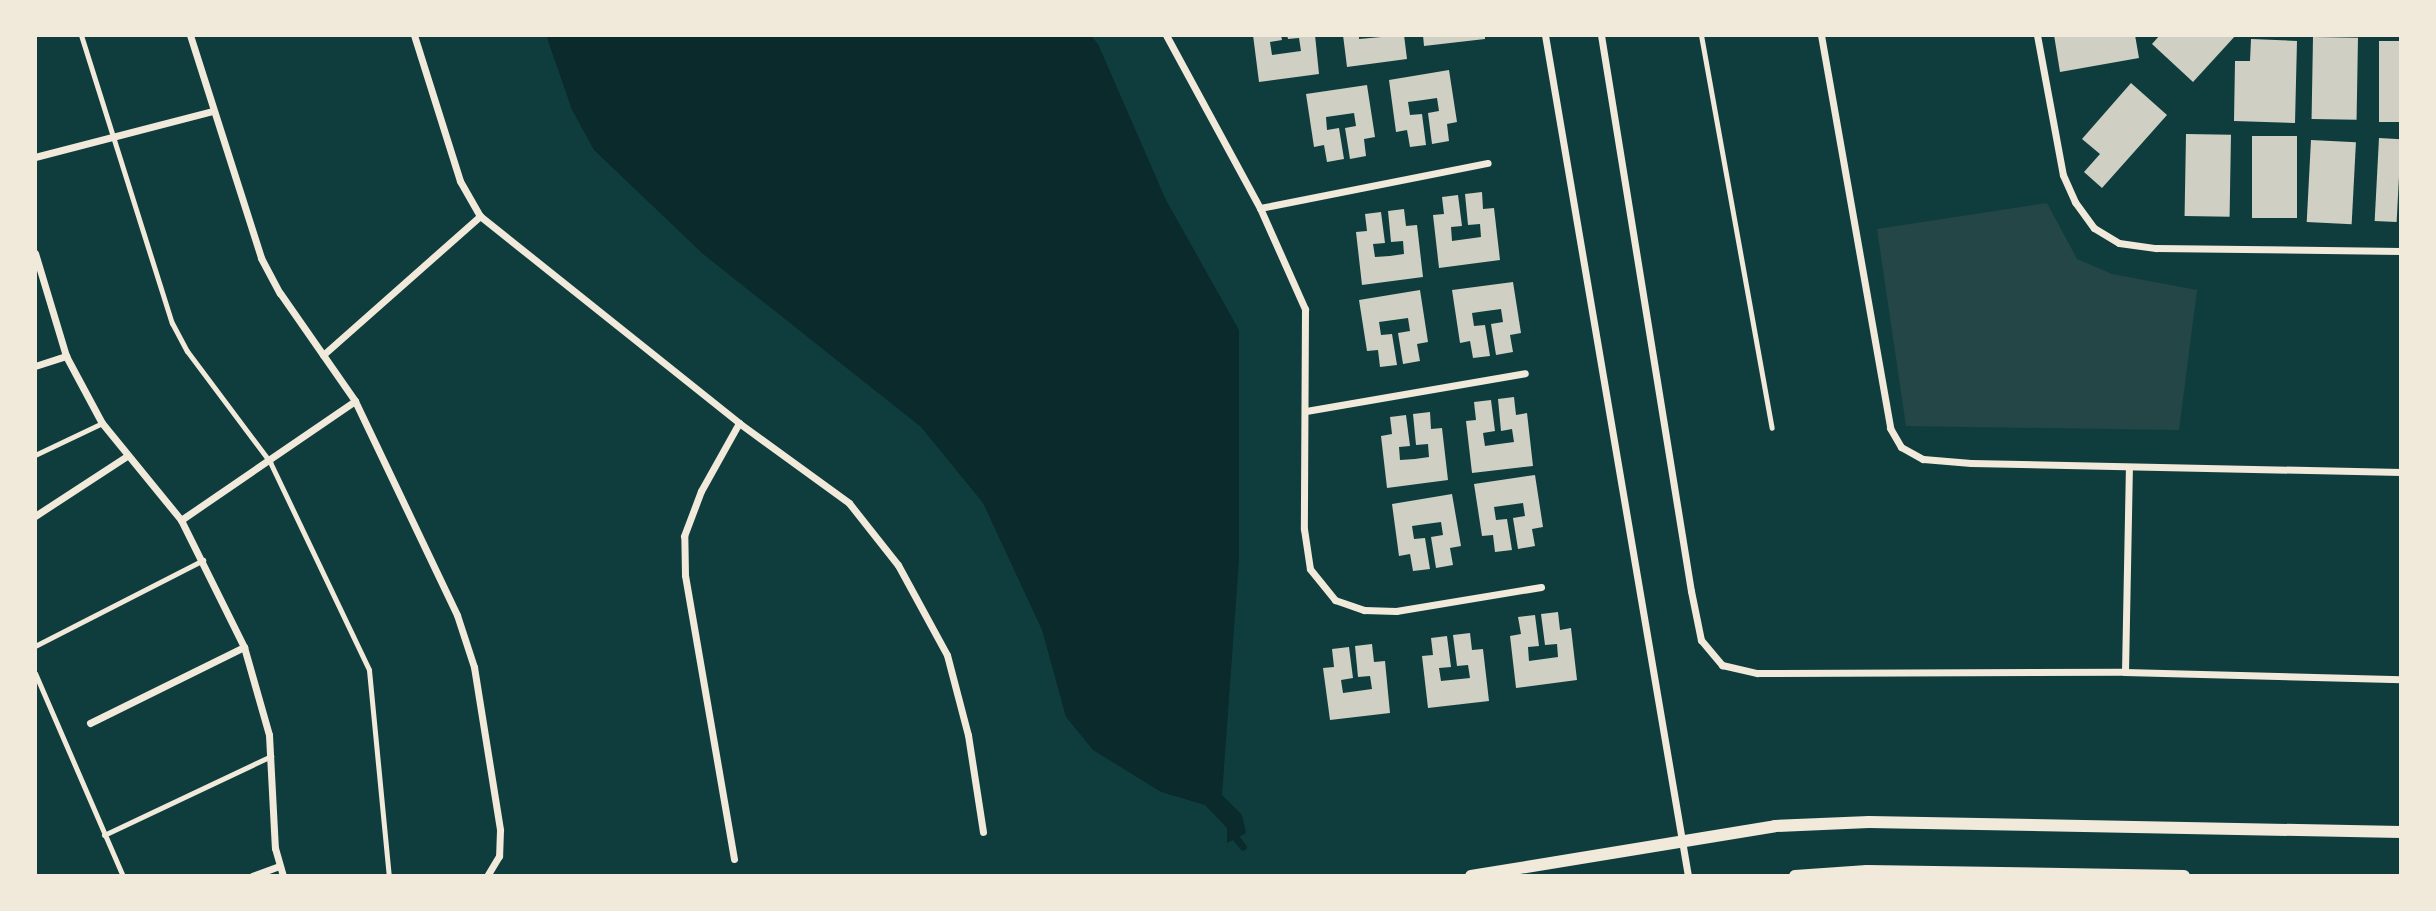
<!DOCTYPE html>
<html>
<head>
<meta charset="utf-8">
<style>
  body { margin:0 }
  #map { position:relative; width:2436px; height:911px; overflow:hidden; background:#0f3d3e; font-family:"Nunito Sans",sans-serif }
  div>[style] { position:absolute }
  .green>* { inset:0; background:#244646 }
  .water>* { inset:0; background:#0a2a2b }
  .stream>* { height:7px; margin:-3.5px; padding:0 3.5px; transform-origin:3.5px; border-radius:3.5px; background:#0a2a2b }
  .building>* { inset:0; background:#cfcfc3; transform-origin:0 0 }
  .service>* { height:5px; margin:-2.5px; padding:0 2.5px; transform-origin:2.5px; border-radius:2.5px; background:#f1e9da }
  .minor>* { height:7px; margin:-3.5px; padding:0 3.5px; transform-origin:3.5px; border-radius:3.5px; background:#f1e9da }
  .tertiary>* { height:12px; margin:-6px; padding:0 6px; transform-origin:6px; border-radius:6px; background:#f1e9da }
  span { translate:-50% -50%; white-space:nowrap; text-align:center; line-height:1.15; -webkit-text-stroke:7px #f1e9da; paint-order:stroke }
  .frame { position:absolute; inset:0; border:37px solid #f1e9da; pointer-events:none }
</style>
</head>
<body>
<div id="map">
  <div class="green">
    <div style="clip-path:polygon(2047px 203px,2077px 259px,2112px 274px,2197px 290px,2179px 430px,1906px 426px,1877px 229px)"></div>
  </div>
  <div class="water">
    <div style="clip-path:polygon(546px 35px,1090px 35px,1098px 44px,1166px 200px,1239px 330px,1239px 560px,1222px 795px,1242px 815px,1246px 833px,1227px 843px,1227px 828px,1205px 805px,1161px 792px,1093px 750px,1066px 717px,1042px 630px,983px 503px,921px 427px,703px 254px,594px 150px,572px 110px)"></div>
  </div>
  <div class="stream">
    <div style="left:1236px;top:828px;width:10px;rotate:90deg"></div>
    <div style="left:1236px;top:838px;width:11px;rotate:52deg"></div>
  </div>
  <div class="building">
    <div style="clip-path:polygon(1253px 35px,1281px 35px,1282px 40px,1270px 42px,1272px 55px,1301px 51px,1299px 38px,1288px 39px,1287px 35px,1315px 35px,1319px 74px,1259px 82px)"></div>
    <div style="clip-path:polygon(1343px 35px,1359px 35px,1359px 39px,1404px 35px,1407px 59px,1347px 67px)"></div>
    <div style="clip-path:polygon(1423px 35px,1485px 35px,1485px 39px,1424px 46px)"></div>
    <div style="clip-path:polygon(2054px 35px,2135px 35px,2139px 58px,2060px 72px)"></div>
    <div style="clip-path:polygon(2160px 35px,2236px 35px,2193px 82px,2152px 44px)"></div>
    <div style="left:2313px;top:37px;width:45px;height:82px;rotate:1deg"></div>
    <div style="clip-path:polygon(2251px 39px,2297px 41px,2295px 123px,2234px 121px,2235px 61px,2250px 61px)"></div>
    <div style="left:2379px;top:41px;width:22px;height:81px"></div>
    <div style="clip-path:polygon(1449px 70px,1457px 122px,1447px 124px,1449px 141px,1432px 144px,1428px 113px,1439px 111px,1437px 98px,1423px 100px,1408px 102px,1410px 115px,1422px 114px,1426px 145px,1410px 147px,1407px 130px,1396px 132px,1389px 80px)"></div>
    <div style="clip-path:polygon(2131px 83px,2167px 115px,2102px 188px,2084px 172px,2100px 154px,2082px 139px)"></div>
    <div style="clip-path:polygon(1367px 85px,1375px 137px,1364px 139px,1366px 156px,1350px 159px,1345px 128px,1356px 126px,1354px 113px,1326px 117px,1327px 130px,1339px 128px,1344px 159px,1327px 162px,1324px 145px,1314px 147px,1306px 94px)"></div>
    <div style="left:2186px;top:134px;width:45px;height:82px;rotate:1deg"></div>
    <div style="left:2252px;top:136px;width:45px;height:82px"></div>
    <div style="left:2379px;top:138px;width:22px;height:83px;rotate:3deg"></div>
    <div style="left:2311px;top:140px;width:45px;height:82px;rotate:3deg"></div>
    <div style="clip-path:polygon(1482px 192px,1483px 209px,1494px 208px,1500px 260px,1439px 268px,1433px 215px,1444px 214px,1442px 197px,1458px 195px,1462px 226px,1451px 227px,1452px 241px,1481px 237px,1480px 224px,1468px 225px,1465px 194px)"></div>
    <div style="clip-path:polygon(1404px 209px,1406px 226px,1417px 225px,1423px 277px,1362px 285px,1356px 232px,1367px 231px,1365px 214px,1381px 212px,1385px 243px,1373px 244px,1375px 257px,1390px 256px,1404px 254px,1403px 241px,1391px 242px,1388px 211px)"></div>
    <div style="clip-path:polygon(1513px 282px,1521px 333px,1510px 335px,1513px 352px,1496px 355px,1491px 324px,1503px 322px,1501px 309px,1486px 311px,1472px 313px,1474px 326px,1485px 325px,1490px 356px,1473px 358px,1470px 341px,1460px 343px,1452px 290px)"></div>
    <div style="clip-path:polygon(1420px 290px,1428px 342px,1417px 344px,1420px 361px,1403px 364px,1398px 333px,1410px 331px,1408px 318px,1379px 322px,1381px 335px,1392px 334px,1397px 365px,1380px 367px,1378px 350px,1367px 351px,1359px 300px)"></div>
    <div style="clip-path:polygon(1514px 397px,1516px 415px,1527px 413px,1533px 466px,1472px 473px,1466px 421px,1476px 420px,1474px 402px,1491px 400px,1495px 431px,1483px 433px,1485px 446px,1499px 444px,1514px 442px,1512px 429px,1501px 431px,1498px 399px)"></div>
    <div style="clip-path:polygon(1430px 412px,1431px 429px,1442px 428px,1448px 480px,1387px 488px,1381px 436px,1392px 434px,1390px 417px,1406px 415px,1410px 446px,1399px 447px,1400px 460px,1415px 459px,1429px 457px,1428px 444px,1416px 445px,1413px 414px)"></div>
    <div style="clip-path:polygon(1535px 475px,1543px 527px,1532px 529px,1535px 546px,1518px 549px,1513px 518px,1525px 516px,1523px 503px,1494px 507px,1496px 520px,1507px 519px,1512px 550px,1495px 552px,1493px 535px,1482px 536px,1474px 484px)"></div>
    <div style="clip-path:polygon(1452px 494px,1461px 546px,1450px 548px,1453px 565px,1436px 568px,1431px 537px,1443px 535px,1441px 522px,1426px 524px,1412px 526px,1414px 539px,1425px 538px,1430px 569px,1413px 571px,1410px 554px,1399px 556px,1392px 504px)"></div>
    <div style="clip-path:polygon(1558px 612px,1560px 630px,1571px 628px,1577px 680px,1516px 688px,1510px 636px,1521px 634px,1518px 617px,1535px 615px,1539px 646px,1528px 647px,1529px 661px,1558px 657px,1557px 644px,1545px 645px,1541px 614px)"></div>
    <div style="clip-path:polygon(1470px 633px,1472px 650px,1483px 649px,1489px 701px,1428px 708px,1422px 656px,1433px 655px,1431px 638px,1447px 636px,1451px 667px,1439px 668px,1441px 681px,1470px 678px,1468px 665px,1457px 666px,1453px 635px)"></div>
    <div style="clip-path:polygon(1372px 644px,1374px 662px,1385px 661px,1390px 713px,1330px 720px,1323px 668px,1334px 667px,1332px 649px,1349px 647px,1353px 678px,1341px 680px,1343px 693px,1372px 689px,1370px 676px,1358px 677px,1355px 646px)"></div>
  </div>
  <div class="service">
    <div style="left:81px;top:35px;width:302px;rotate:72.5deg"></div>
    <div style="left:172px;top:323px;width:32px;rotate:62deg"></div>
    <div style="left:187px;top:351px;width:139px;rotate:53.2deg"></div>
    <div style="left:270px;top:462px;width:230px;rotate:64.5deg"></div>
    <div style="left:369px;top:670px;width:207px;rotate:84.5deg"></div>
    <div style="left:1701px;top:35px;width:399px;rotate:79.8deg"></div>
    <div style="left:35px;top:455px;width:74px;rotate:-25.5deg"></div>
    <div style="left:35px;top:646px;width:189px;rotate:-27.1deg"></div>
    <div style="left:35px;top:673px;width:221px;rotate:66.6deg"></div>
    <div style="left:104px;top:835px;width:185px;rotate:-25.3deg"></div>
  </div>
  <div class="minor">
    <div style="left:190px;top:35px;width:234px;rotate:72.3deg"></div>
    <div style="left:261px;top:258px;width:40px;rotate:62deg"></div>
    <div style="left:280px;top:293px;width:131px;rotate:55.2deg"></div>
    <div style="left:355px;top:401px;width:237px;rotate:64.5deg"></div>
    <div style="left:457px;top:615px;width:55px;rotate:71.9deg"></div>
    <div style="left:474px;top:667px;width:165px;rotate:80.9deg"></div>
    <div style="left:500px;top:830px;width:26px;rotate:92deg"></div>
    <div style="left:499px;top:856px;width:23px;rotate:121deg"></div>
    <div style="left:414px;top:35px;width:153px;rotate:72.5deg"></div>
    <div style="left:460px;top:181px;width:40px;rotate:60.3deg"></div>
    <div style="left:480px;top:216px;width:332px;rotate:38.6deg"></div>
    <div style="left:739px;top:423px;width:136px;rotate:36deg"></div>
    <div style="left:849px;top:503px;width:79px;rotate:51.7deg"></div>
    <div style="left:898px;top:565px;width:102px;rotate:61.4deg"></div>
    <div style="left:947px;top:655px;width:83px;rotate:75.3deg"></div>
    <div style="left:968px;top:735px;width:98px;rotate:81.2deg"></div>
    <div style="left:1166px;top:35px;width:197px;rotate:61.5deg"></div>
    <div style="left:1260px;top:208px;width:111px;rotate:66deg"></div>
    <div style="left:1305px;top:309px;width:220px;rotate:90.3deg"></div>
    <div style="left:1304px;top:529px;width:40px;rotate:81.5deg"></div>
    <div style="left:1310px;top:569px;width:40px;rotate:51deg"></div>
    <div style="left:1335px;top:600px;width:31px;rotate:19deg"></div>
    <div style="left:1364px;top:610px;width:32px;rotate:2deg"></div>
    <div style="left:1396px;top:611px;width:147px;rotate:-9.4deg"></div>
    <div style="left:1545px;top:35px;width:853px;rotate:80.35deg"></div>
    <div style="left:1601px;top:35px;width:563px;rotate:80.81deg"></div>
    <div style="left:1691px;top:591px;width:50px;rotate:78.5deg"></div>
    <div style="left:1701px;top:640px;width:33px;rotate:50deg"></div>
    <div style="left:1722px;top:665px;width:36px;rotate:13deg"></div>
    <div style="left:1757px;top:673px;width:368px;rotate:-0.2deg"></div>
    <div style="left:2125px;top:672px;width:276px;rotate:1.5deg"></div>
    <div style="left:1821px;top:35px;width:399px;rotate:80deg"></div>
    <div style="left:1890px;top:428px;width:22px;rotate:60deg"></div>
    <div style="left:1901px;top:447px;width:25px;rotate:29deg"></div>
    <div style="left:1923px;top:459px;width:48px;rotate:4.8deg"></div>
    <div style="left:1971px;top:463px;width:430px;rotate:1.2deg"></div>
    <div style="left:2037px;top:35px;width:142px;rotate:79.5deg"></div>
    <div style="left:2063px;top:175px;width:30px;rotate:66deg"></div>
    <div style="left:2075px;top:202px;width:32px;rotate:54deg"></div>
    <div style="left:2094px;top:228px;width:29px;rotate:31deg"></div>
    <div style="left:2119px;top:243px;width:37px;rotate:8deg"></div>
    <div style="left:2156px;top:248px;width:245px;rotate:0.7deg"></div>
    <div style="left:35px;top:157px;width:184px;rotate:-14.5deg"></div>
    <div style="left:1260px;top:208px;width:232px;rotate:-11.2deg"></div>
    <div style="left:35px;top:253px;width:108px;rotate:73.2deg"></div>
    <div style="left:66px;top:356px;width:76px;rotate:61.8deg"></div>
    <div style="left:102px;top:423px;width:125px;rotate:50.8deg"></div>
    <div style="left:181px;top:520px;width:142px;rotate:63.6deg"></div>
    <div style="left:244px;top:647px;width:91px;rotate:74.1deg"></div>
    <div style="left:269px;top:735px;width:113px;rotate:87deg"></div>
    <div style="left:275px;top:848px;width:29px;rotate:74deg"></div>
    <div style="left:323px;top:355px;width:210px;rotate:-41.5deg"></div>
    <div style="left:35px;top:366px;width:33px;rotate:-18deg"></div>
    <div style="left:1306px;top:411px;width:222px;rotate:-9.8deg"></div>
    <div style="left:35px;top:516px;width:110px;rotate:-33.1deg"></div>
    <div style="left:181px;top:520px;width:211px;rotate:-34.4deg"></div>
    <div style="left:2125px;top:672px;width:205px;rotate:-88.9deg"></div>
    <div style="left:90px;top:723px;width:172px;rotate:-26.3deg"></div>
    <div style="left:734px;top:859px;width:288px;rotate:-99.8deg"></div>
    <div style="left:685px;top:575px;width:39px;rotate:-91deg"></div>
    <div style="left:684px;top:536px;width:48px;rotate:-69.3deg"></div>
    <div style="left:701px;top:491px;width:78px;rotate:-60.8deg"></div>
    <div style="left:252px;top:876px;width:29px;rotate:-20deg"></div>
  </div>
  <div class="tertiary">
    <div style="left:1471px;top:876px;width:308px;rotate:-9.3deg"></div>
    <div style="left:1775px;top:826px;width:94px;rotate:-2.4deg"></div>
    <div style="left:1869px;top:822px;width:532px;rotate:1.08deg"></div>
    <div style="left:1795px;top:876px;width:72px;rotate:-4deg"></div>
    <div style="left:1867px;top:871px;width:317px;rotate:0.9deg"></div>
  </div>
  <div class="frame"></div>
</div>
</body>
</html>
